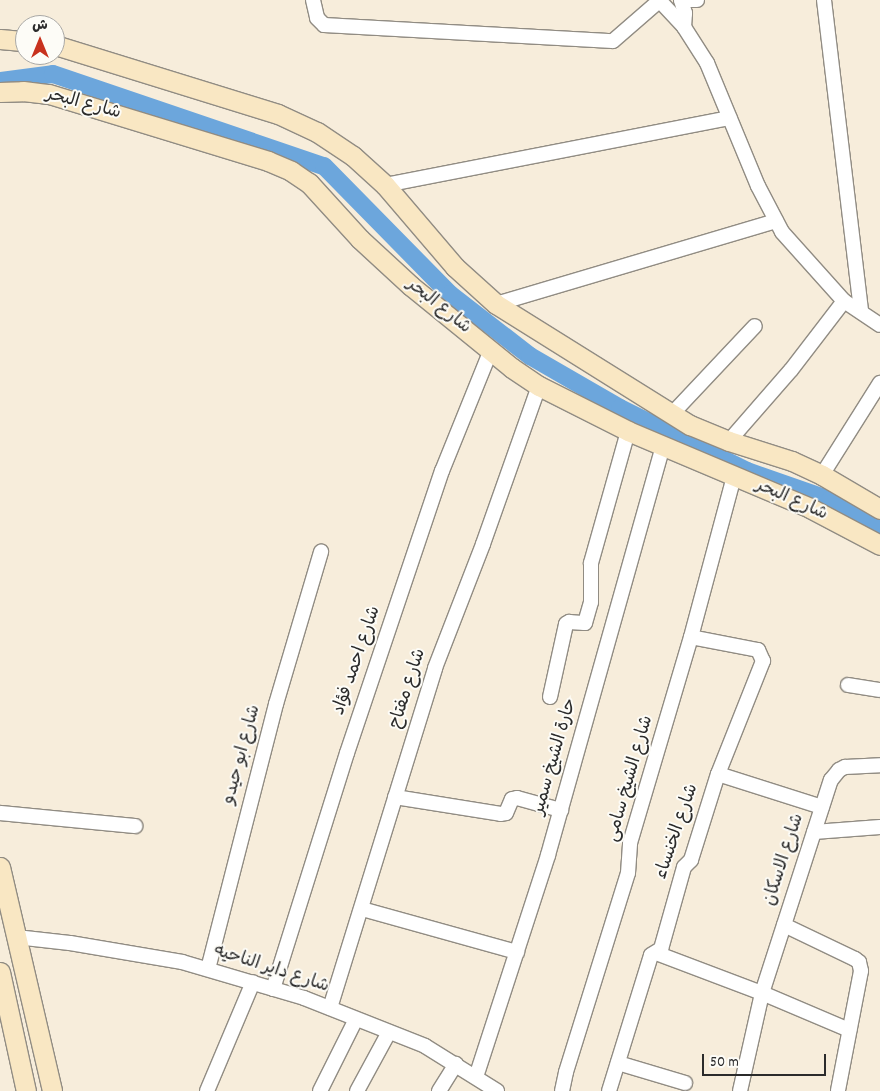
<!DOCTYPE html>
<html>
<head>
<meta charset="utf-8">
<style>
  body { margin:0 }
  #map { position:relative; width:880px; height:1091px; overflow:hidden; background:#f7eddb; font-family:Dekko,"Playpen Sans Arabic",sans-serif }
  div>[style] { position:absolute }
  .canal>* { height:18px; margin:-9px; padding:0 9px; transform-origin:9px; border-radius:9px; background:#6ca6dc }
  .roads { filter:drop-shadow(1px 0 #918c83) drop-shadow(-1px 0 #918c83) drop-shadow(0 1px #918c83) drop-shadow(0 -1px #918c83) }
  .street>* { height:14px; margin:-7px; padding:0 7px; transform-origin:7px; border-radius:7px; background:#fff }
  .secondary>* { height:19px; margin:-9.5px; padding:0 9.5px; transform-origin:9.5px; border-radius:9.5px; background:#f9e7c3 }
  span { translate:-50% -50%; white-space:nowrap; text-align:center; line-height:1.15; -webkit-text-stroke:4px #fdfcf7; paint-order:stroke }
  .street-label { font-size:18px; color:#2b2b2b }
  .north { position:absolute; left:15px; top:15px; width:50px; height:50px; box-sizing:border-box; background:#fdfcf7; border:1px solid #a9a8a5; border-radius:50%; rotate:0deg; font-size:14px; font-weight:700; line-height:20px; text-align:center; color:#2b2b2b }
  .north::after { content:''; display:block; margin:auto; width:18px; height:22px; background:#c8321e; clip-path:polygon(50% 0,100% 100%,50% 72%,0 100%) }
  .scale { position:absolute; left:702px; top:1054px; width:124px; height:22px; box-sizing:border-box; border:2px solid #2b2b2b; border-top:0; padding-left:6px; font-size:15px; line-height:18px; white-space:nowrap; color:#2b2b2b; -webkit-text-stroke:4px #fdfcf7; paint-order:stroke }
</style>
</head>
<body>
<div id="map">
  <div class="canal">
    <div style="left:0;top:81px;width:53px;rotate:-7.5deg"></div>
    <div style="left:53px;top:74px;width:286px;rotate:18.8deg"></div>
    <div style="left:324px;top:166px;width:180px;rotate:45.5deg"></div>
    <div style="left:450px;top:294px;width:101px;rotate:37.8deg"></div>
    <div style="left:530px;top:356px;width:104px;rotate:30deg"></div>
    <div style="left:620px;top:408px;width:142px;rotate:26.4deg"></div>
    <div style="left:747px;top:471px;width:88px;rotate:19.3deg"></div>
    <div style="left:830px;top:500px;width:57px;rotate:29.2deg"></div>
  </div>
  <div class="roads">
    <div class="street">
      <div style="left:313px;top:0;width:18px;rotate:77deg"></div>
      <div style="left:317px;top:18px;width:10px;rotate:45deg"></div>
      <div style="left:324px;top:25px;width:289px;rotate:3.2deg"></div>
      <div style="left:613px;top:41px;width:61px;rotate:-41deg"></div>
      <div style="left:659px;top:0;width:37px;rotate:47deg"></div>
      <div style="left:684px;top:27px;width:43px;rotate:57.4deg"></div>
      <div style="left:707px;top:63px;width:133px;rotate:67.5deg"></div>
      <div style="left:758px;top:186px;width:52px;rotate:62.4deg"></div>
      <div style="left:782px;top:232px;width:93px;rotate:48.1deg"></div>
      <div style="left:844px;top:301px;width:43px;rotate:33.7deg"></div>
      <div style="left:681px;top:0;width:14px;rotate:73deg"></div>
      <div style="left:685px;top:13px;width:14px;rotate:94deg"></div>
      <div style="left:681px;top:0;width:16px"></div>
      <div style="left:824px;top:0;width:314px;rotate:83.2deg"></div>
      <div style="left:385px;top:185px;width:351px;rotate:-11deg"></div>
      <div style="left:496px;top:304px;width:292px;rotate:-16.5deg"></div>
      <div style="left:671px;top:415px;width:122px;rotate:-46.7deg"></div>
      <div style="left:729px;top:441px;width:94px;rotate:-48.9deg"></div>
      <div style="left:791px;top:370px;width:87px;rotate:-52.5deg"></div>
      <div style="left:822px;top:475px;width:109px;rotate:-57.8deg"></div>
      <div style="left:848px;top:685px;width:32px;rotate:9deg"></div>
      <div style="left:550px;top:697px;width:75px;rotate:-77.6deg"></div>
      <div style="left:566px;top:624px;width:4px;rotate:-34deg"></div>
      <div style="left:569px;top:622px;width:16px;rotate:4deg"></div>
      <div style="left:585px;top:623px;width:22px;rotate:-74deg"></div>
      <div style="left:591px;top:602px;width:39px;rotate:-90deg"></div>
      <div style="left:591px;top:563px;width:137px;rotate:-74.3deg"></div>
      <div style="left:718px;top:774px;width:109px;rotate:17.6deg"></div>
      <div style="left:395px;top:797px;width:107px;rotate:9.1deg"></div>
      <div style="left:501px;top:814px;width:5px;rotate:-11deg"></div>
      <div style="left:506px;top:813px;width:15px;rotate:-67deg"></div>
      <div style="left:512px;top:799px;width:5px;rotate:-11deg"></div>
      <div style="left:517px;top:798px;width:46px;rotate:15.3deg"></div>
      <div style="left:0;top:813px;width:136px;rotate:5.5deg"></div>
      <div style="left:814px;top:832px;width:66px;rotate:-4.3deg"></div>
      <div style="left:362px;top:909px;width:161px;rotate:15.5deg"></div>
      <div style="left:784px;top:925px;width:79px;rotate:25.6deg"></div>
      <div style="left:855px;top:959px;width:5px;rotate:37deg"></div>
      <div style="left:859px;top:962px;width:9px;rotate:77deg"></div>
      <div style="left:861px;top:971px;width:122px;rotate:100.9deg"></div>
      <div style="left:16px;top:937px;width:54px;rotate:6.3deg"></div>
      <div style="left:70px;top:943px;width:114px;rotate:9.6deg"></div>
      <div style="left:182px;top:962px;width:127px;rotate:16.4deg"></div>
      <div style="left:304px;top:998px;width:130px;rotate:21.6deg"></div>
      <div style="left:425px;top:1046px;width:85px;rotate:32deg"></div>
      <div style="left:656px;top:953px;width:113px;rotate:20.7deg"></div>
      <div style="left:762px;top:993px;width:95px;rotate:23deg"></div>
      <div style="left:208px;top:969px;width:274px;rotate:-75.6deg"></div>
      <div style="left:276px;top:704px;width:159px;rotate:-73.5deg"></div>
      <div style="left:273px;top:989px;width:247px;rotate:-72.6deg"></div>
      <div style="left:347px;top:753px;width:298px;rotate:-71.4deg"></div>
      <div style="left:442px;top:471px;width:131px;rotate:-68deg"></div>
      <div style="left:330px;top:1008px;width:356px;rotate:-72.8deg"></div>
      <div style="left:435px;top:668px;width:133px;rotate:-68.8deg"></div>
      <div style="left:483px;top:544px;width:168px;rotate:-70.5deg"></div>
      <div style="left:618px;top:1063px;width:70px;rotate:16.6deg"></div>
      <div style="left:476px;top:1077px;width:233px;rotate:-72deg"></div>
      <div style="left:548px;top:855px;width:426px;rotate:-74.3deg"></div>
      <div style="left:207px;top:1091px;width:118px;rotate:-67.1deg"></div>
      <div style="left:320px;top:1091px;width:80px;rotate:-63.4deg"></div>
      <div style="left:357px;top:1091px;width:67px;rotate:-61.5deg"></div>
      <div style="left:439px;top:1091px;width:32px;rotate:-58deg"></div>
      <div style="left:562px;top:1091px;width:19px;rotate:-78deg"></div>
      <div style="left:566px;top:1072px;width:208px;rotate:-72.7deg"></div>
      <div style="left:628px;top:873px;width:30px;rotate:-86deg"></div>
      <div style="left:630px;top:843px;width:215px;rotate:-73.5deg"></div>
      <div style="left:691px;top:637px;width:166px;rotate:-75deg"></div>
      <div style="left:609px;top:1091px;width:142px;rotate:-72.8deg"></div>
      <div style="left:651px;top:955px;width:12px;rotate:-31deg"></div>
      <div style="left:661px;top:949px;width:85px;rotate:-74.3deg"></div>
      <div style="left:684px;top:867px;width:10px;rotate:-45deg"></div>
      <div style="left:691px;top:860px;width:90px;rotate:-72.6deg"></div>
      <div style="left:718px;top:774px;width:122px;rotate:-68.3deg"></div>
      <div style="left:763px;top:661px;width:12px;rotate:-114deg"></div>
      <div style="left:758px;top:650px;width:68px;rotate:-169deg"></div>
      <div style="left:740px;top:1091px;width:100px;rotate:-77.3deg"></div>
      <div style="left:762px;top:993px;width:224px;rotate:-72.1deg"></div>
      <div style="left:831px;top:780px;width:13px;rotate:-51deg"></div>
      <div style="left:839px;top:770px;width:7px;rotate:-27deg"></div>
      <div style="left:845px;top:767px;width:35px;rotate:-3deg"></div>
    </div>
    <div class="secondary">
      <div style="left:0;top:39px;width:25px;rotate:5deg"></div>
      <div style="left:55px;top:45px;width:233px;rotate:17.2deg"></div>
      <div style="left:278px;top:114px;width:43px;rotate:24.8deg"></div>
      <div style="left:317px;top:132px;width:43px;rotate:33.7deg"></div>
      <div style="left:353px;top:156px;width:43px;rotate:42.2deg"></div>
      <div style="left:385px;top:185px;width:108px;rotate:49.5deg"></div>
      <div style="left:455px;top:267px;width:55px;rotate:42.1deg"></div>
      <div style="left:496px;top:304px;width:229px;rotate:32deg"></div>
      <div style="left:690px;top:425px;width:42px;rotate:22.3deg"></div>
      <div style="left:729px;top:441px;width:66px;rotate:17.6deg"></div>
      <div style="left:792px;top:461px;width:33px;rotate:25deg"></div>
      <div style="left:822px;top:475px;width:67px;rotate:30.4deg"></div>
      <div style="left:0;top:92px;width:23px;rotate:-2deg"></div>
      <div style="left:23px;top:91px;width:26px;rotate:7deg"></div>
      <div style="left:49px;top:94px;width:229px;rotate:17deg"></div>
      <div style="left:268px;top:161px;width:25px;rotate:23deg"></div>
      <div style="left:291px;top:171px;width:22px;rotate:34deg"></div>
      <div style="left:309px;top:183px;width:76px;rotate:47.7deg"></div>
      <div style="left:360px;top:239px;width:69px;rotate:42.7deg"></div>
      <div style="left:411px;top:286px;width:130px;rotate:39.1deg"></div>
      <div style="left:512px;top:368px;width:32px;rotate:34deg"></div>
      <div style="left:539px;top:386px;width:100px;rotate:26.8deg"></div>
      <div style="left:628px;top:431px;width:198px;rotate:22.9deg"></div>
      <div style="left:810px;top:508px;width:79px;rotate:27.9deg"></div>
      <div style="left:0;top:867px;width:230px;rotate:76.9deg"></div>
      <div style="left:0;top:972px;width:122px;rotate:77.7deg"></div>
    </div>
  </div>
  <div class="street-label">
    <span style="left:83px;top:105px;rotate:15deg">شارع البحر</span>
    <span style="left:438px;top:307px;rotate:39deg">شارع البحر</span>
    <span style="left:791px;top:501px;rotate:24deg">شارع البحر</span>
    <span style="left:358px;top:661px;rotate:-71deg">شارع احمد فؤاد</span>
    <span style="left:409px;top:689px;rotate:-72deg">شارع مفتاح</span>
    <span style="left:243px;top:755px;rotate:-75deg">شارع ابو حيدو</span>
    <span style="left:556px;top:757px;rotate:-74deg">حارة الشيخ سمير</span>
    <span style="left:631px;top:779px;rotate:-74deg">شارع الشيخ سامى</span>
    <span style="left:678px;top:832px;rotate:-71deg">شارع الخنساء</span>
    <span style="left:785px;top:860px;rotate:-72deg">شارع الاسكان</span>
    <span style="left:271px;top:970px;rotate:18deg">شارع داير الناحيه</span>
  </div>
  <div class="north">ش</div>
  <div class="scale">50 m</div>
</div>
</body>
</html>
